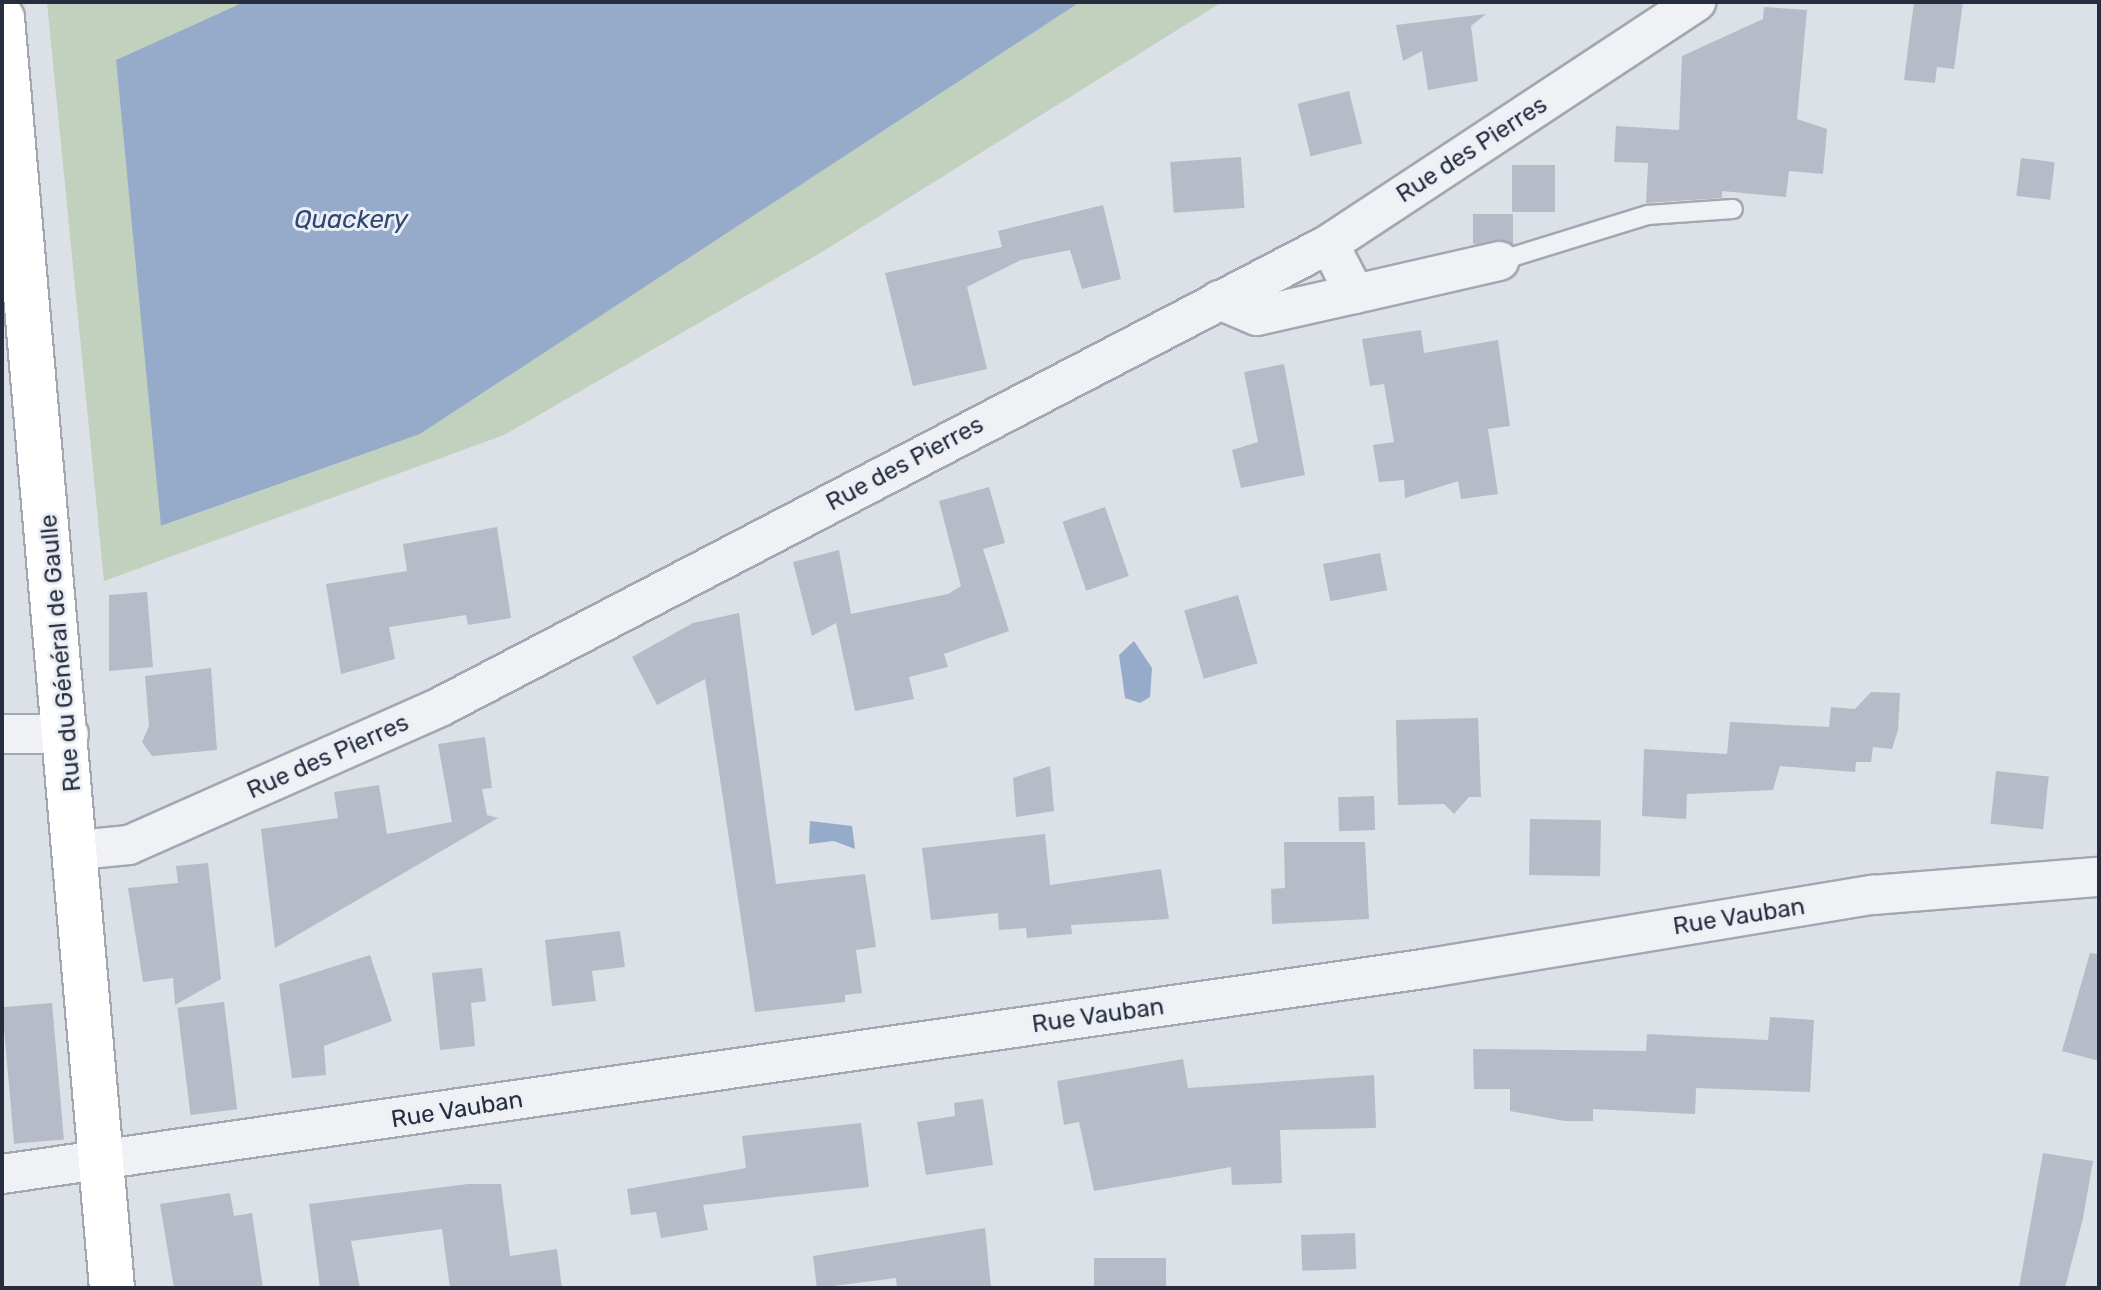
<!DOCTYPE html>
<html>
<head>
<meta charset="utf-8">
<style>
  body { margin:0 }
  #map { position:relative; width:2101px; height:1290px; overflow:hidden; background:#dce0e7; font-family:Rubik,sans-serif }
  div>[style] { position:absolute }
  .green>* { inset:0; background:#c1d1bd }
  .water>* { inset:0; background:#96abc9 }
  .building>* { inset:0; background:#b6bbc7; transform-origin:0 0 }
  .roads { filter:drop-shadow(2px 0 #a2a7b1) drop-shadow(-2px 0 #a2a7b1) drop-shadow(0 2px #a2a7b1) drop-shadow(0 -2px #a2a7b1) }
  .lane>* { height:18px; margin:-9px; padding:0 9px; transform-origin:9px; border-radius:9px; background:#eff1f5 }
  .street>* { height:38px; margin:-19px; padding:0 19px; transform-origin:19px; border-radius:19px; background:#eff1f5 }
  .secondary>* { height:44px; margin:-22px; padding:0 22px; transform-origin:22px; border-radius:22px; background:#fff }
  span { translate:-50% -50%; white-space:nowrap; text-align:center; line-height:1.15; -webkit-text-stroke:6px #eceff5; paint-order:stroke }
  .street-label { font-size:24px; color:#262d3e }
  .water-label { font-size:26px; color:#2f4873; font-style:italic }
  .frame { position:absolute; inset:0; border:4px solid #262d3e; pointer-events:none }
</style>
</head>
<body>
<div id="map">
  <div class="green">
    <div style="clip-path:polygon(47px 2px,244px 2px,116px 60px,162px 526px,420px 434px,1080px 2px,1222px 2px,822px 252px,504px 435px,104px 581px)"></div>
  </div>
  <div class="water">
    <div style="clip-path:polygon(244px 2px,1080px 2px,420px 434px,161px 526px,116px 60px)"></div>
    <div style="clip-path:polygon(1134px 641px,1152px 668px,1150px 697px,1140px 703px,1125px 698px,1119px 655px)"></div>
    <div style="clip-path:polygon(810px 821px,852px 826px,855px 849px,834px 841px,809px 844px)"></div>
  </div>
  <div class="building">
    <div style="clip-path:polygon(1914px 2px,1963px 2px,1954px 69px,1937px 67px,1935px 83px,1904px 80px)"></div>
    <div style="clip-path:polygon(1764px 7px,1807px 10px,1797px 119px,1827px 129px,1823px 174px,1789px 171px,1786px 197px,1722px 191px,1722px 198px,1646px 203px,1648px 163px,1614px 162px,1616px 126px,1679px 130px,1682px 56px,1763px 19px)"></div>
    <div style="clip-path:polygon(1486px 14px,1471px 26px,1478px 81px,1428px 90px,1422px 51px,1403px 61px,1396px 25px)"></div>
    <div style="left:1349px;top:91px;width:54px;height:53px;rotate:76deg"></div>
    <div style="left:1241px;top:157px;width:51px;height:71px;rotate:86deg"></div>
    <div style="left:2021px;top:158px;width:34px;height:38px;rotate:7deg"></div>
    <div style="left:1555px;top:165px;width:47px;height:43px;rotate:90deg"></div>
    <div style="clip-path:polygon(1103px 205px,1121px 279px,1082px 289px,1070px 250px,1021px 260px,967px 287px,987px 369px,913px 386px,885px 273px,1002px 247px,998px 231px)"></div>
    <div style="left:1513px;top:214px;width:30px;height:40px;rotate:90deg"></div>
    <div style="clip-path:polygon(1421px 330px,1424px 353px,1498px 340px,1510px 426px,1488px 429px,1498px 494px,1461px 499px,1458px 481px,1405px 498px,1404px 480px,1379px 482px,1373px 445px,1394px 442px,1384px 384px,1370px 386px,1362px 339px)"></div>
    <div style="clip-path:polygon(1284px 364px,1305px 475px,1241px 488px,1232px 450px,1258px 442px,1244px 372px)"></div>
    <div style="clip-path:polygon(989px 487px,1005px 543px,983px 549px,1009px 631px,944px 654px,948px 667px,909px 677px,914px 699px,855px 711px,836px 623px,812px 636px,793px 562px,839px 550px,851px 614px,948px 594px,961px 586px,939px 501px)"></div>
    <div style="left:1105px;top:507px;width:73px;height:45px;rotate:71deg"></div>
    <div style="clip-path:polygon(497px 527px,511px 618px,468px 625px,466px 615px,389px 627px,395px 659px,341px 674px,326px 584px,407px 571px,403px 544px)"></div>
    <div style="left:1380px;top:553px;width:38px;height:58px;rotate:79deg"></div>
    <div style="clip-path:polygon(147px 592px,153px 667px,109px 671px,109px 595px)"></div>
    <div style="left:1238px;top:595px;width:71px;height:56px;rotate:74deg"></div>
    <div style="clip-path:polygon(739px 613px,776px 884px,865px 874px,876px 947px,856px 950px,862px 993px,845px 995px,845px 1002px,755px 1012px,705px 679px,657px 705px,632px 657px,693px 623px)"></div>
    <div style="clip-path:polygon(211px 668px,217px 750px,152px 756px,142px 742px,149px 726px,145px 676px)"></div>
    <div style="clip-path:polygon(1871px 692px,1900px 693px,1898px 730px,1892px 749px,1873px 747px,1871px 762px,1856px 762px,1855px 772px,1780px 766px,1773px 790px,1687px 794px,1686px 819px,1642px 816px,1644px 749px,1727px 754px,1730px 722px,1829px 727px,1831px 707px,1855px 709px)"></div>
    <div style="clip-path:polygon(1478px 718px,1481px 797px,1469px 797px,1454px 814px,1444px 804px,1398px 805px,1396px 720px)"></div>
    <div style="clip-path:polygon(485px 737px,492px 788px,482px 789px,487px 815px,498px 818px,275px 948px,261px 829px,338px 818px,334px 792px,379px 785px,387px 834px,452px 822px,438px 744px)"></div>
    <div style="clip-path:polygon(1050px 766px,1054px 811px,1016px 817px,1013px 778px)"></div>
    <div style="left:1996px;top:771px;width:53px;height:53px;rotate:6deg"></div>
    <div style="left:1374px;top:796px;width:34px;height:36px;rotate:88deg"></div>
    <div style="left:1530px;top:819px;width:71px;height:56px;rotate:1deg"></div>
    <div style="clip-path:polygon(1045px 834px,1050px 885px,1161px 869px,1169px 919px,1071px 925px,1072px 934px,1027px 938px,1026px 928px,999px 930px,998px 913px,931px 920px,922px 848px)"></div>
    <div style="clip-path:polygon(1284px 842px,1365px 842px,1369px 919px,1272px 924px,1271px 889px,1285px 888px)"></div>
    <div style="clip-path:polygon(208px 863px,221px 979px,175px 1005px,173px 978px,143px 982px,128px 888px,178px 883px,176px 866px)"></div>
    <div style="clip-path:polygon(620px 931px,625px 967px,592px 971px,596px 1001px,552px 1006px,545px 940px)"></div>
    <div style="clip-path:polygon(2090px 953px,2099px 954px,2099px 1061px,2062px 1051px)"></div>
    <div style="clip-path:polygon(370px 955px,392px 1021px,324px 1046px,326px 1075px,292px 1078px,279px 984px)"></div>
    <div style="clip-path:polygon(482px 968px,486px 1001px,471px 1003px,475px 1046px,440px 1050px,432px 973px)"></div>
    <div style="left:224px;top:1002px;width:108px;height:47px;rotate:83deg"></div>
    <div style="left:52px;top:1003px;width:137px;height:50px;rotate:85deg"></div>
    <div style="clip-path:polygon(1770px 1017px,1814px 1020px,1810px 1092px,1696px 1088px,1695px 1114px,1593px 1109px,1593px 1121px,1565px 1121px,1510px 1111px,1510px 1089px,1474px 1089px,1473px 1049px,1646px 1051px,1647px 1034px,1768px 1040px)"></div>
    <div style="clip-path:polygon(1183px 1059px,1188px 1088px,1374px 1075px,1376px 1128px,1280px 1130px,1282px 1183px,1232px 1185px,1231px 1167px,1094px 1191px,1079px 1122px,1064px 1125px,1057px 1081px)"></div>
    <div style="clip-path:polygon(983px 1099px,993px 1165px,926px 1175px,917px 1122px,955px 1116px,954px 1103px)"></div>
    <div style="clip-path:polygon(861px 1123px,869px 1187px,703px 1205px,708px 1230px,661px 1238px,656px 1212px,631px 1215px,627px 1189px,746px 1168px,742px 1136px)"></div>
    <div style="clip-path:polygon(2043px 1153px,2093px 1161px,2083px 1218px,2065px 1288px,2019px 1288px)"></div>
    <div style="clip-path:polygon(468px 1184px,501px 1184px,510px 1256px,557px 1249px,562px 1288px,450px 1288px,442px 1229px,351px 1241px,360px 1288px,320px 1288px,309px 1204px)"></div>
    <div style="clip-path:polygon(230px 1193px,234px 1216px,252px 1213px,263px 1288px,174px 1288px,160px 1204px)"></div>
    <div style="clip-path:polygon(985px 1228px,991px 1288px,897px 1288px,896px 1278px,817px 1288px,813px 1256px)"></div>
    <div style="left:1355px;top:1233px;width:36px;height:54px;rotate:88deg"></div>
    <div style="left:1094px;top:1258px;width:72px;height:30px"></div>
  </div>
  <div class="roads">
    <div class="lane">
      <div style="left:1499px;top:261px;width:156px;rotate:-17.2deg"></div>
      <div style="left:1648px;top:215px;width:85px;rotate:-4deg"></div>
    </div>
    <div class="street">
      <div style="left:1355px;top:294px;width:148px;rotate:-12.9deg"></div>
      <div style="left:1219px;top:300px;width:41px;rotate:22.8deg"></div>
      <div style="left:1257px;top:316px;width:100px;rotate:-12.7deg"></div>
      <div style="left:1355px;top:294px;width:56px;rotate:-117.5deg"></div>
      <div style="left:2px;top:734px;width:67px"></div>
      <div style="left:78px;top:850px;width:51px;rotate:-5.6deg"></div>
      <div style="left:129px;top:845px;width:342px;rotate:-23.9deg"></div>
      <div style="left:442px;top:706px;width:1000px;rotate:-27.51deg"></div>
      <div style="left:1329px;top:244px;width:440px;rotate:-33.4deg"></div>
      <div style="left:2px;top:1174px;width:1443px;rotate:-8.21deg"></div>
      <div style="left:1430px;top:968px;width:449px;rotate:-9.4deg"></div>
      <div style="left:1873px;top:895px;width:227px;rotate:-4.6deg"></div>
    </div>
    <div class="secondary">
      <div style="left:2px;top:18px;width:1275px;rotate:85.05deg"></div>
    </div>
  </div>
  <div class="street-label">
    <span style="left:1472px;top:150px;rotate:-33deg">Rue des Pierres</span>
    <span style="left:905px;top:464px;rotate:-28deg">Rue des Pierres</span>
    <span style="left:61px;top:653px;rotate:-95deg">Rue du Général de Gaulle</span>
    <span style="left:328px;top:757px;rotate:-24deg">Rue des Pierres</span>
    <span style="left:1739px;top:917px;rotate:-9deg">Rue Vauban</span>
    <span style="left:1098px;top:1016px;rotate:-8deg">Rue Vauban</span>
    <span style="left:457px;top:1110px;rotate:-9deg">Rue Vauban</span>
  </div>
  <div class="water-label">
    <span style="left:351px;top:220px">Quackery</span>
  </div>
  <div class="frame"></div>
</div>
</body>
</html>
